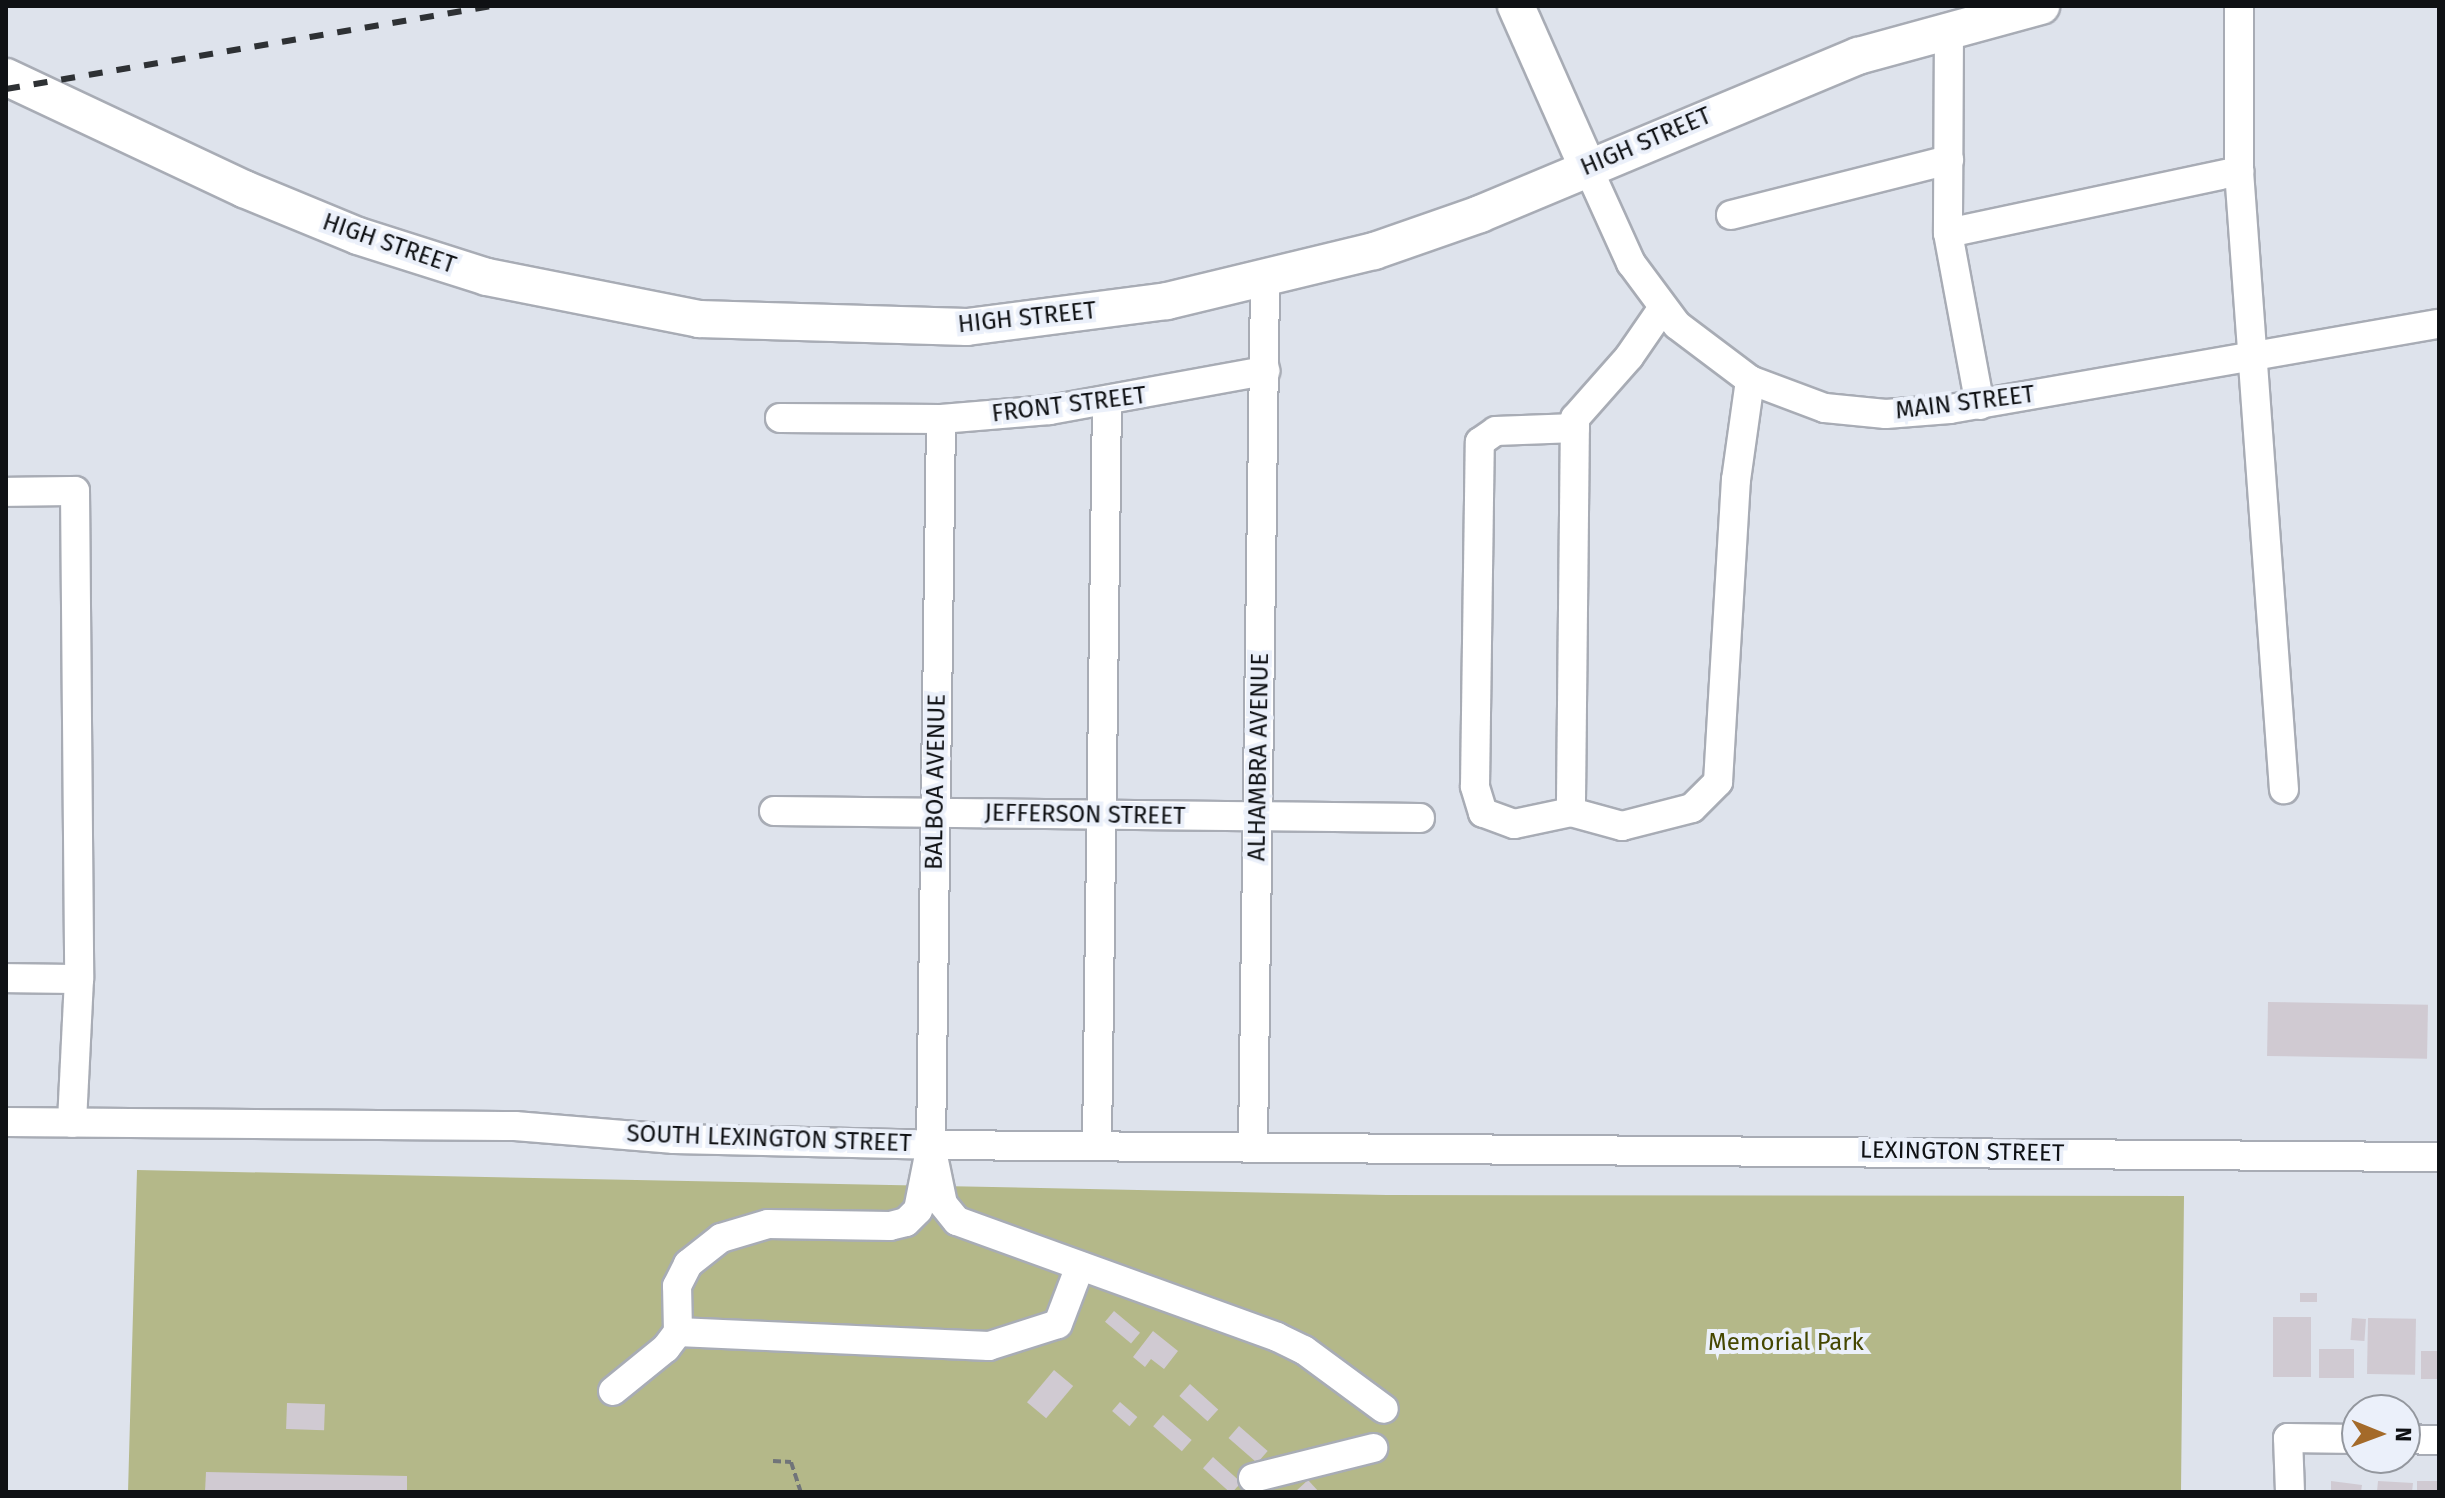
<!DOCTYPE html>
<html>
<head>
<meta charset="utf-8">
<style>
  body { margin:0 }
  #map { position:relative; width:2445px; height:1498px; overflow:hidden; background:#dee3ec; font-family:"Fira Sans",sans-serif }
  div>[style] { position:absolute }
  .green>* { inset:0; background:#b4b889 }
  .building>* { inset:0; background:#d0cad2; transform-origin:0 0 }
  .path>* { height:4px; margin-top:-2px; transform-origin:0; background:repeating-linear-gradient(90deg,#707479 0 8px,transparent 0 12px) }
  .roads { filter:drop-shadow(2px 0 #a8acb5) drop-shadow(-2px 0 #a8acb5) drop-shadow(0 2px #a8acb5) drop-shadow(0 -2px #a8acb5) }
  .minor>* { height:28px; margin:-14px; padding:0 14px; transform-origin:14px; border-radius:14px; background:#fff }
  .major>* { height:36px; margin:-18px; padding:0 18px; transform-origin:18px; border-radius:18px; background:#fff }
  .rail>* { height:6px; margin-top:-3px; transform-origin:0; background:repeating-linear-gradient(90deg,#2e3134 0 14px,transparent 0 28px) }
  span { translate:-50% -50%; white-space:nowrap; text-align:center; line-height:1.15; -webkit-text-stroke:8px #ebf0fa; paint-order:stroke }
  .street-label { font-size:24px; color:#0f1114 }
  .park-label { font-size:24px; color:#454700 }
  .frame { position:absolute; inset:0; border:8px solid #0f1114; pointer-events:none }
  .north { position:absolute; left:2341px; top:1394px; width:80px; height:80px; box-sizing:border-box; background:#ebf0fa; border:2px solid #93979e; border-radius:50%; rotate:91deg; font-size:22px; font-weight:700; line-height:32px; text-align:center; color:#0f1114 }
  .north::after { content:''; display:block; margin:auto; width:28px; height:36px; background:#a46a29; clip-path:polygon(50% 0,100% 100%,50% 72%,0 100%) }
</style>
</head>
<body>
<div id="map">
  <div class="green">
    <div style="clip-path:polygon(137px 1170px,1387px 1195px,2184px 1196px,2181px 1492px,128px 1492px)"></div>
  </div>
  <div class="building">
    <div style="left:2268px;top:1002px;width:160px;height:54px;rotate:1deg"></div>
    <div style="left:2300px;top:1293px;width:17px;height:9px"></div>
    <div style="left:1114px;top:1311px;width:34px;height:14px;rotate:40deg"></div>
    <div style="left:2273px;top:1317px;width:38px;height:60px"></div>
    <div style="left:2352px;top:1318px;width:14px;height:22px;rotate:4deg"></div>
    <div style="left:2368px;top:1318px;width:48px;height:56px;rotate:1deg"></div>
    <div style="clip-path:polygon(1153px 1331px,1178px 1351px,1164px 1369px,1151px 1359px,1145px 1367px,1133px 1357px)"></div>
    <div style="left:2319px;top:1349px;width:35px;height:29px"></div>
    <div style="left:2421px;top:1351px;width:18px;height:28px"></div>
    <div style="left:1054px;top:1370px;width:25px;height:42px;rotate:40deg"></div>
    <div style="left:1190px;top:1384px;width:38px;height:16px;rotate:42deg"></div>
    <div style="left:1120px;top:1402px;width:23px;height:12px;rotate:41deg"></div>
    <div style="left:287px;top:1403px;width:38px;height:26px;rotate:2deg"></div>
    <div style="left:1163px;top:1415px;width:38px;height:15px;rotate:41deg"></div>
    <div style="left:1239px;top:1426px;width:38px;height:16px;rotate:41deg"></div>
    <div style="left:1213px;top:1457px;width:38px;height:15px;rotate:42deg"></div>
    <div style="clip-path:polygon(206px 1472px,407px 1476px,407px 1492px,205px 1492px)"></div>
    <div style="clip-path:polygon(1308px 1480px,1319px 1492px,1295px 1492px)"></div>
    <div style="clip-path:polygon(2331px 1481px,2362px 1485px,2361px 1492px,2331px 1492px)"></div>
    <div style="clip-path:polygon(2378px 1481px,2413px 1483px,2412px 1492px,2377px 1492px)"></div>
    <div style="left:2417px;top:1481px;width:22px;height:11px"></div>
  </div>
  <div class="path">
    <div style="left:773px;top:1461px;width:18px;rotate:3deg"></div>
    <div style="left:791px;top:1462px;width:32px;rotate:72deg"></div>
    <div style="left:757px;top:1492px;width:3px"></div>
  </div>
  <div class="roads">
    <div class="minor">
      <div style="left:2239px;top:6px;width:165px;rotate:90deg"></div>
      <div style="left:2239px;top:171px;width:620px;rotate:85.84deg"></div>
      <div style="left:1949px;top:29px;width:204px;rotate:90.3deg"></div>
      <div style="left:1948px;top:233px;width:175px;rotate:79.5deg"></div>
      <div style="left:1587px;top:166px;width:107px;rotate:65.6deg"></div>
      <div style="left:1631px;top:263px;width:77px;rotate:53.4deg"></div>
      <div style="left:1677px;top:325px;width:91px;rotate:37deg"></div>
      <div style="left:1750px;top:380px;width:80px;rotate:20.5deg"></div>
      <div style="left:1825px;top:408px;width:61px;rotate:5.6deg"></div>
      <div style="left:1886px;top:414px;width:64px;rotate:-4.5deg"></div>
      <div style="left:1950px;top:409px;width:496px;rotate:-9.9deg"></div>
      <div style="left:1731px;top:215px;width:225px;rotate:-14.2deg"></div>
      <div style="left:1948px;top:233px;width:298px;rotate:-12deg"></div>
      <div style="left:1662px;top:309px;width:58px;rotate:124.5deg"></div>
      <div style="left:1629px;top:357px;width:81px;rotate:131.5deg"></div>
      <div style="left:1575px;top:418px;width:394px;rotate:90.6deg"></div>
      <div style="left:1571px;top:812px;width:53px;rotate:15.4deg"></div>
      <div style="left:1622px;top:826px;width:72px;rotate:-14.4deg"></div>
      <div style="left:1692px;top:808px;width:37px;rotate:-45deg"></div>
      <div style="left:1718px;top:782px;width:303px;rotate:-86.6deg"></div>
      <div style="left:1736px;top:480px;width:101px;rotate:-82deg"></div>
      <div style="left:780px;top:418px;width:161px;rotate:0.4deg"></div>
      <div style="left:941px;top:419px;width:109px;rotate:-4.7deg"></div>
      <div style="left:1050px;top:410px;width:219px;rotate:-10.3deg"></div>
      <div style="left:6px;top:492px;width:69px;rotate:-0.8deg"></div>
      <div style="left:75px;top:491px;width:488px;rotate:89.5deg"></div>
      <div style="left:79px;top:979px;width:144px;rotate:92.8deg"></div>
      <div style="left:774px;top:811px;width:646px;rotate:0.62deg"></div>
      <div style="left:1571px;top:812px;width:58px;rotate:168.1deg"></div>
      <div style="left:1514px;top:824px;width:33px;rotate:-160deg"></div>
      <div style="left:1483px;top:813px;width:28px;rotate:-107deg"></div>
      <div style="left:1475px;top:786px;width:344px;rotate:-89.2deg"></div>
      <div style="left:1480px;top:442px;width:19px;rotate:-35deg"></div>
      <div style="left:1496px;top:431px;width:79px;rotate:-2.2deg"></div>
      <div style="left:6px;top:978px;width:73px;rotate:0.8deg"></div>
      <div style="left:6px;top:1122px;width:509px;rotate:0.45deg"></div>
      <div style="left:515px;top:1126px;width:160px;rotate:4.7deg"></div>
      <div style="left:674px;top:1139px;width:257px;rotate:1.3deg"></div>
      <div style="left:931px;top:1145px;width:1508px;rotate:0.46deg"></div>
      <div style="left:1097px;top:1144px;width:742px;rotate:-89.23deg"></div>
      <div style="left:1253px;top:1144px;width:864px;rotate:-89.2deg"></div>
      <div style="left:931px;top:1146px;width:59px;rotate:78.3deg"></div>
      <div style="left:943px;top:1204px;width:22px;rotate:51deg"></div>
      <div style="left:957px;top:1221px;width:340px;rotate:19.9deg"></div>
      <div style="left:1277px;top:1337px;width:30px;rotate:26deg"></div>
      <div style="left:1304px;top:1350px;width:99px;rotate:36.4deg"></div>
      <div style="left:678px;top:1332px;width:311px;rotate:2.6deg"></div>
      <div style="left:989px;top:1346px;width:72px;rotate:-17.7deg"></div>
      <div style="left:1058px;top:1324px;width:62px;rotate:-69.2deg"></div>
      <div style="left:613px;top:1391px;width:68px;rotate:-39.1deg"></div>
      <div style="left:666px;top:1348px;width:20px;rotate:-53deg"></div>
      <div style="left:678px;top:1332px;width:46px;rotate:-91.2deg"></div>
      <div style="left:677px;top:1286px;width:25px;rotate:-63deg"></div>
      <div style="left:688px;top:1264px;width:42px;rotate:-38.2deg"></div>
      <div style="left:721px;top:1238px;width:49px;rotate:-16.6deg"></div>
      <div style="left:768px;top:1224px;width:122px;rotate:0.9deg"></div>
      <div style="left:890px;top:1226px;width:16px;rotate:-14deg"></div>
      <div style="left:906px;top:1222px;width:17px;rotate:-45deg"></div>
      <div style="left:918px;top:1210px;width:66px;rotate:-78.7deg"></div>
      <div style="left:931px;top:1145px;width:726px;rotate:-89.21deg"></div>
      <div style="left:2405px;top:1439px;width:34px;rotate:2deg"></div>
      <div style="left:1253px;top:1478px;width:124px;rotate:-14deg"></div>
      <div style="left:2290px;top:1492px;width:54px;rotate:-92.1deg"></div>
      <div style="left:2288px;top:1438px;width:69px;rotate:0.8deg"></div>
    </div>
    <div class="major">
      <div style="left:1516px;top:6px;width:175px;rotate:66.1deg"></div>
      <div style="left:6px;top:77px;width:263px;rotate:25.2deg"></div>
      <div style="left:244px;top:189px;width:123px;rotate:22.4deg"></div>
      <div style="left:358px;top:236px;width:135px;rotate:17.6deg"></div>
      <div style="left:487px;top:277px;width:216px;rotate:11.2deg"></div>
      <div style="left:699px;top:319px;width:268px;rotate:1.7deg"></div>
      <div style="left:967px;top:327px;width:202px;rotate:-7.4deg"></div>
      <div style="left:1167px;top:301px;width:213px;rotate:-13.6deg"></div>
      <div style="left:1374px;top:251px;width:112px;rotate:-19.2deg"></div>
      <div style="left:1480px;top:214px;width:410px;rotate:-22.7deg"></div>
      <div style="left:1858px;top:56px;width:190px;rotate:-15.3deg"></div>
    </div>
  </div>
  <div class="rail">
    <div style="left:6px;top:89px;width:494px;rotate:-9.7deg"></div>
  </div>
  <div class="street-label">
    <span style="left:1646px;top:142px;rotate:-23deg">HIGH STREET</span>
    <span style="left:389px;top:244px;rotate:19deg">HIGH STREET</span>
    <span style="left:1027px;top:318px;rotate:-6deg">HIGH STREET</span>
    <span style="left:1965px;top:403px;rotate:-7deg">MAIN STREET</span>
    <span style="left:1069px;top:405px;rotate:-7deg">FRONT STREET</span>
    <span style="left:1259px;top:757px;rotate:-89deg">ALHAMBRA AVENUE</span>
    <span style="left:936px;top:782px;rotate:-89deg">BALBOA AVENUE</span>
    <span style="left:1085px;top:815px;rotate:1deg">JEFFERSON STREET</span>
    <span style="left:769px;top:1139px;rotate:2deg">SOUTH LEXINGTON STREET</span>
    <span style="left:1962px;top:1152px;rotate:1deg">LEXINGTON STREET</span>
  </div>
  <div class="park-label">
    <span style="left:1786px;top:1343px">Memorial Park</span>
  </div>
  <div class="frame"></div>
  <div class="north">N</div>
</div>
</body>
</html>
